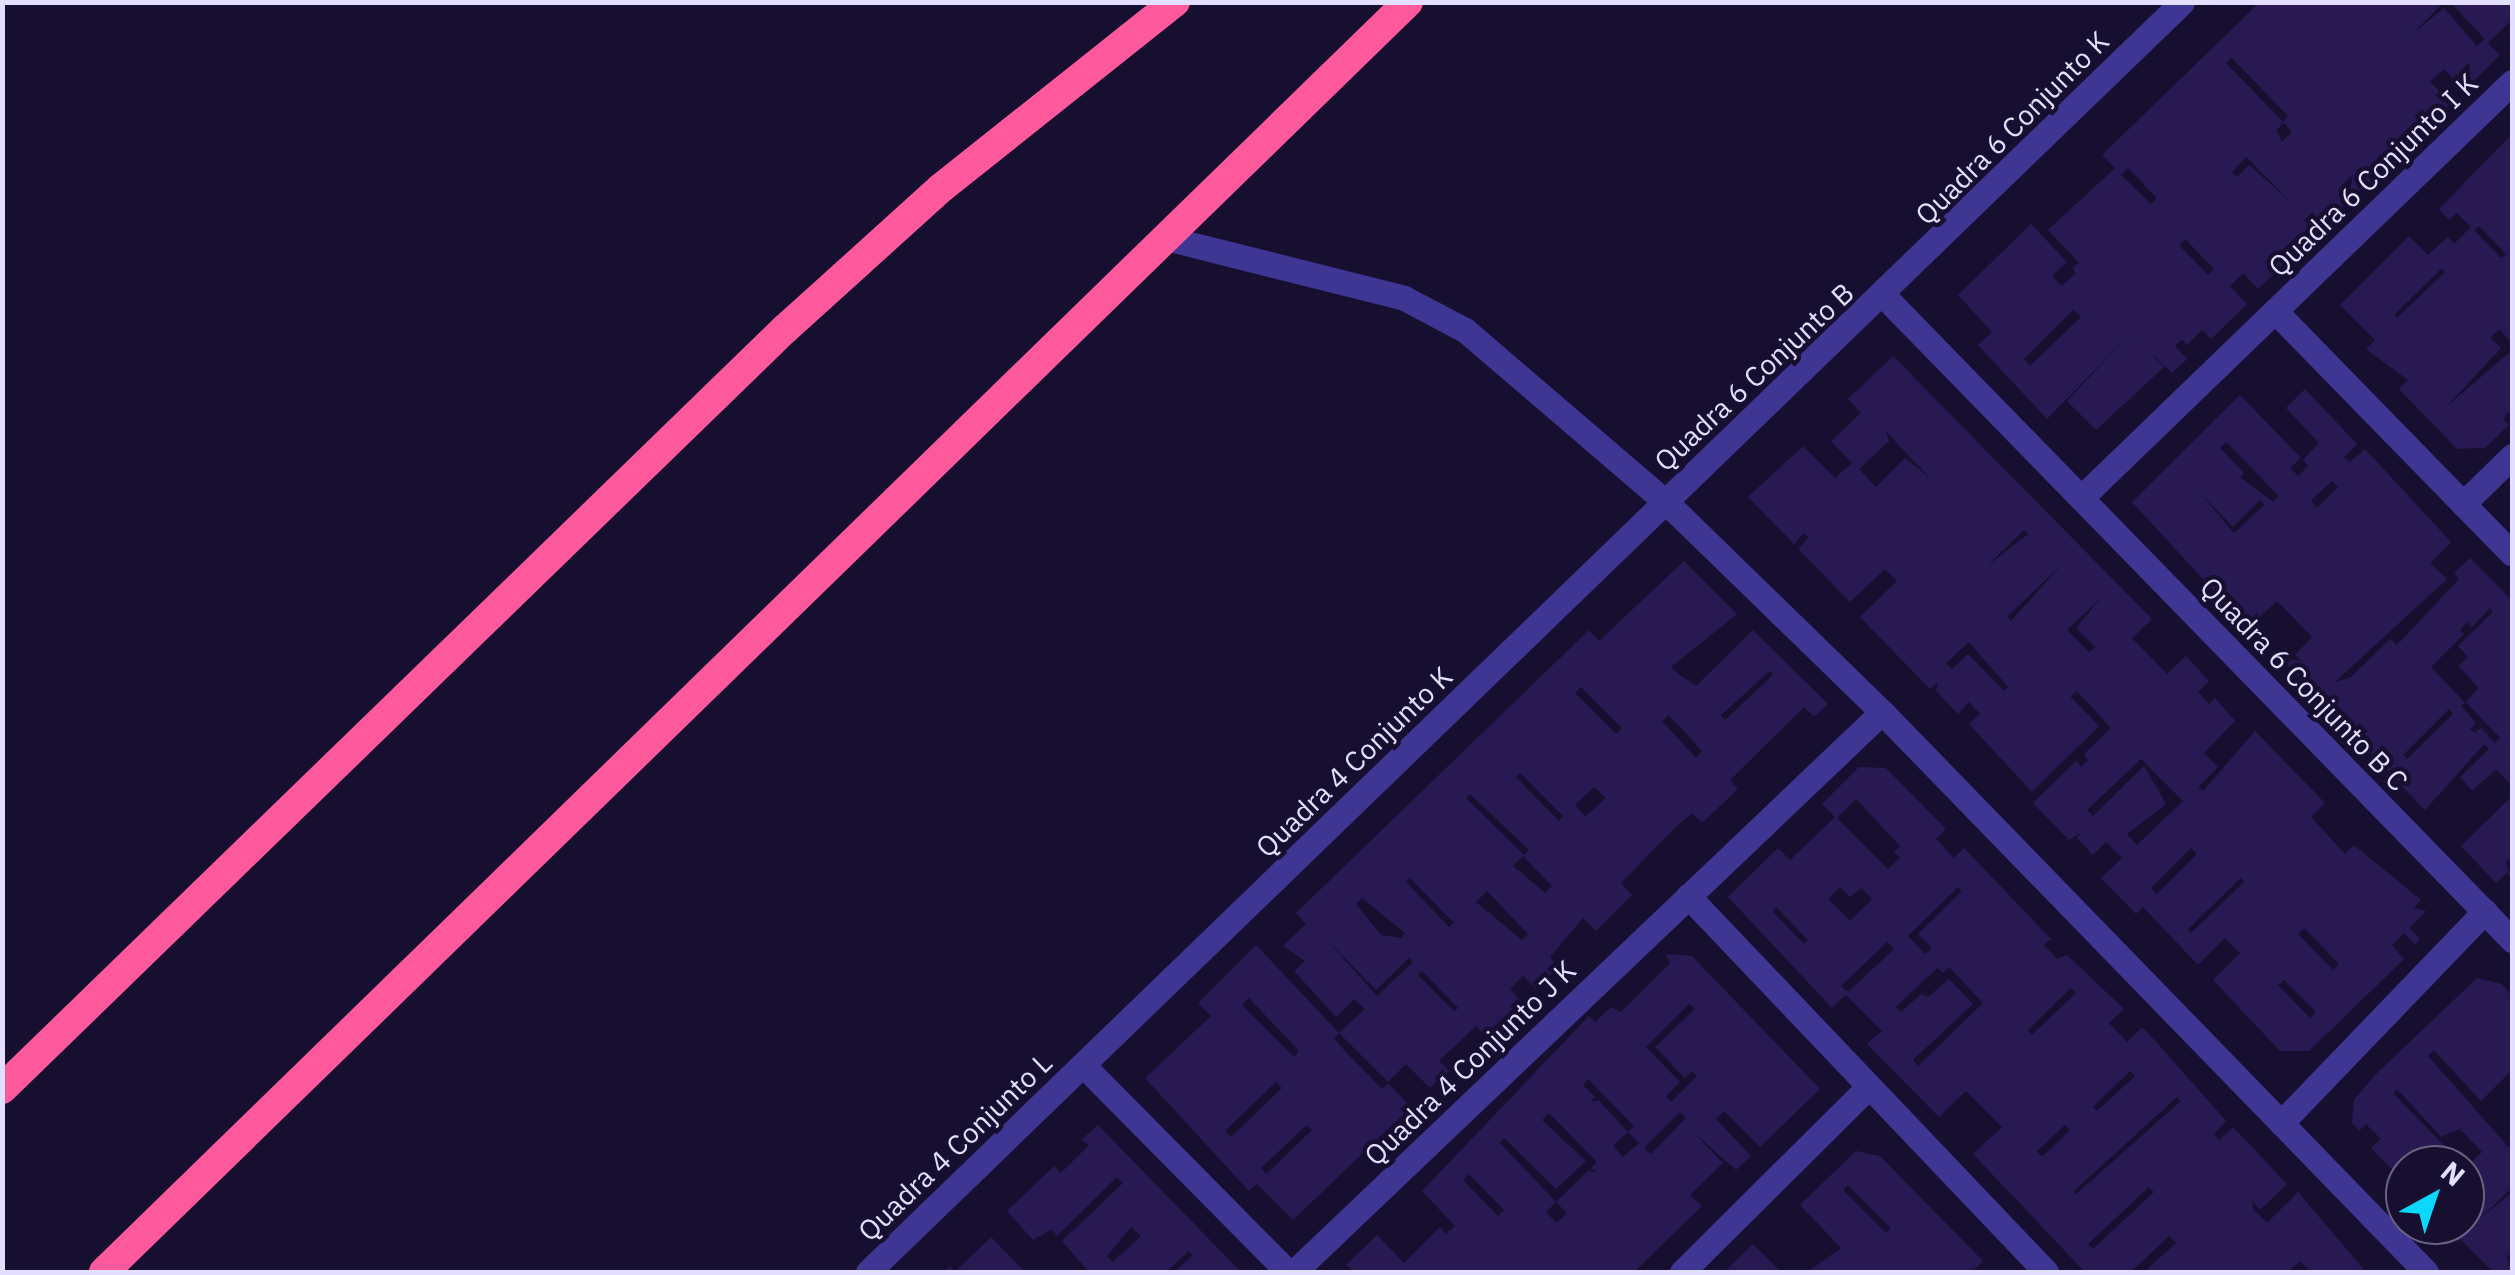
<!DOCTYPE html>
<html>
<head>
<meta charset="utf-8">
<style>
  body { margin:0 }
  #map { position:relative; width:2515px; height:1275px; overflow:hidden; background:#170f30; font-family:"IBM Plex Sans",sans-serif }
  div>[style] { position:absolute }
  .building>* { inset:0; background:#281953 }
  .street>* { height:25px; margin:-12.5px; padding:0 12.5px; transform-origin:12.5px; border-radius:12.5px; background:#3f3693 }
  .highway>* { height:30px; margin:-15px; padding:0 15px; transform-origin:15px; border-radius:15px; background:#ff599e }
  span { translate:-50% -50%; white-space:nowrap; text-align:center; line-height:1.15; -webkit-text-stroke:9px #170f30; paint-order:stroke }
  .street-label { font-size:28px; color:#e4deff }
  .frame { position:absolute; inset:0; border:5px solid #e4deff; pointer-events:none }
  .north { position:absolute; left:2385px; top:1145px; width:100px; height:100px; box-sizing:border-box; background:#170f30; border:2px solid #696283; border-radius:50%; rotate:40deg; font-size:28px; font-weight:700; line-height:40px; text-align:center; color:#e4deff }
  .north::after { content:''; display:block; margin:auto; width:35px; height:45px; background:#0ad8ff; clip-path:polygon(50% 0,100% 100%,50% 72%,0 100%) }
</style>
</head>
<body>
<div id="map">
  <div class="building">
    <div style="clip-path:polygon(evenodd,2260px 2px,2444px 2px,2411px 35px,2444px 8px,2477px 46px,2485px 39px,2450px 2px,2512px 2px,2512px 20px,2488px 43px,2500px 55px,2464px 91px,2444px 69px,2430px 82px,2451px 103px,2258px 289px,2243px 273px,2230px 286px,2247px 304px,2211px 339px,2202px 330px,2187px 345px,2182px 339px,2175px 346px,2187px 359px,2172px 373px,2148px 350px,2164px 367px,2096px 430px,2067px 401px,2133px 331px,2047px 419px,1978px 345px,1992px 332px,1958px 295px,2031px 224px,2067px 262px,2052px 276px,2062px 286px,2076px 273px,2072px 268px,2079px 263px,2048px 230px,2115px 168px,2102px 155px,2260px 2px,2231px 57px,2288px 116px,2283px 122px,2292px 132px,2282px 142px,2276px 130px,2284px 123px,2226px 63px,2231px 57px,2260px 2px,2246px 157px,2290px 201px,2249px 165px,2237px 177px,2232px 172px,2246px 157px,2260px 2px,2128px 168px,2157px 198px,2151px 204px,2121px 175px,2128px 168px,2260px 2px,2185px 239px,2214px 269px,2208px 275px,2179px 245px,2185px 239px,2260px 2px,2073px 310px,2081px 317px,2030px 366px,2024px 359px,2073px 310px)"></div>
    <div style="clip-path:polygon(evenodd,2512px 134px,2512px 343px,2499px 329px,2490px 338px,2501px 348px,2446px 407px,2512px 350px,2512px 409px,2503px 419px,2509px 425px,2485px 448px,2457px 449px,2399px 389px,2408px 380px,2366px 349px,2375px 340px,2340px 305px,2409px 236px,2428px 255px,2448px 237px,2454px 244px,2471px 227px,2457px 213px,2449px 220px,2439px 209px,2512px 134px,2479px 226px,2506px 254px,2501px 258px,2474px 230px,2479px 226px,2512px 134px,2441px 269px,2445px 272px,2397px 318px,2394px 315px,2441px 269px)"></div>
    <div style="clip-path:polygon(evenodd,1893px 356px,2152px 619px,2132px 638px,2167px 674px,2186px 656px,2209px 681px,2198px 692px,2209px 704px,2215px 698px,2235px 721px,2204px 753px,2218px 767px,2198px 787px,2203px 791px,2255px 731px,2325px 803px,2311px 817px,2345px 854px,2354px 845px,2421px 900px,2413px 908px,2426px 911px,2409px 928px,2420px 939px,2415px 944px,2404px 933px,2392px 945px,2404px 959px,2309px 1051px,2280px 1051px,2213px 980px,2240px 953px,2225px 938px,2198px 965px,2143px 907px,2136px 914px,2101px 878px,2122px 858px,2106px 842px,2093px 855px,2077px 838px,2082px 832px,2069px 840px,2033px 803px,2076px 761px,2081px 767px,2088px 760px,2084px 754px,2111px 728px,2077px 691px,2070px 696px,2099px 726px,2032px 792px,1969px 724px,1980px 714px,1969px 702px,1958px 714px,1936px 691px,1938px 682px,1930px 689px,1860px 617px,1897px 581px,1885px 569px,1850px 602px,1798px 549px,1809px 537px,1804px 533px,1794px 544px,1748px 497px,1803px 446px,1835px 478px,1852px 463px,1831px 441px,1861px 413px,1848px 399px,1893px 356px,1886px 431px,1906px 453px,1931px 479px,1905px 458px,1876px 487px,1859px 469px,1889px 441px,1886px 431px,1893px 356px,2024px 530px,2028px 534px,1987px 566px,2024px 530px,1893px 356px,2064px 562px,2011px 621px,2007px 617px,2064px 562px,1893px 356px,2101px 598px,2076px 628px,2095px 647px,2089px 652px,2067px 630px,2101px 598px,1893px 356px,1969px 642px,2008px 687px,2004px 691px,1968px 654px,1952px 669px,1946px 663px,1969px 642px,1893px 356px,2141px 759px,2183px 801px,2137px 845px,2127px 834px,2166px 804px,2144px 766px,2093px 816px,2087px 810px,2141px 759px,1893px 356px,2191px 848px,2197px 854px,2157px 894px,2151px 888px,2191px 848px,1893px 356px,2241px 878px,2244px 882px,2191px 933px,2188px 929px,2241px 878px,1893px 356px,2304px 928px,2339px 964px,2333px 970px,2298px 934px,2304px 928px,1893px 356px,2284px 980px,2316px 1012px,2310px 1018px,2278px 985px,2284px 980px)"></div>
    <div style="clip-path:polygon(evenodd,2305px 389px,2357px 444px,2344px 457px,2350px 462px,2365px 449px,2451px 542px,2430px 563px,2447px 579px,2335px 682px,2351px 677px,2390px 639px,2397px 645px,2459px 579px,2454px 573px,2470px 558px,2512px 600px,2512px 786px,2496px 769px,2472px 791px,2460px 777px,2489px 749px,2484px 744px,2425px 810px,2356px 739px,2361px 734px,2286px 665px,2312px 637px,2277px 601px,2248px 628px,2132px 502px,2240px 395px,2301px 458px,2290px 468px,2298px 476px,2308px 466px,2303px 460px,2319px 443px,2286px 408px,2305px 389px,2226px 442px,2279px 496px,2273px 502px,2240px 477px,2244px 473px,2220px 448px,2226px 442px,2305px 389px,2332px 481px,2338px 487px,2317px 508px,2311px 500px,2332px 481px,2305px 389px,2201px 494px,2233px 527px,2260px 500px,2264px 505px,2234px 533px,2201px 494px,2305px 389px,2490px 608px,2493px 612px,2458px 646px,2468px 657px,2458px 666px,2479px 688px,2466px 702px,2500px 738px,2495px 743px,2481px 728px,2475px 733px,2470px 729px,2476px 723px,2461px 706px,2465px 703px,2431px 667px,2464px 634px,2460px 630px,2467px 622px,2472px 627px,2490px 608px,2305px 389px,2449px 709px,2453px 714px,2407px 759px,2403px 755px,2449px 709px)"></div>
    <div style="clip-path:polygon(evenodd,1684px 561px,1737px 614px,1671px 667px,1677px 673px,1696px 686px,1753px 630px,1828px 704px,1814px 717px,1804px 707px,1730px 780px,1738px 789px,1702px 823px,1692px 813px,1675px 828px,1621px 883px,1632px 895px,1596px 931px,1583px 918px,1550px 957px,1558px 967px,1536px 989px,1523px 976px,1510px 989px,1521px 1001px,1485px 1035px,1476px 1026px,1439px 1061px,1449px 1071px,1430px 1088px,1406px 1064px,1388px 1082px,1339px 1033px,1334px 1038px,1343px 1049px,1382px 1089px,1388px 1083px,1411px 1107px,1293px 1220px,1257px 1184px,1249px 1191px,1145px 1078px,1211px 1016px,1198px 1003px,1256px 945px,1339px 1033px,1365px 1009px,1354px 999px,1336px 1017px,1294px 971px,1305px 961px,1283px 946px,1306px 924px,1296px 913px,1589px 630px,1599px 641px,1684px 561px,1770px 671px,1773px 675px,1725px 720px,1721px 715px,1770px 671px,1684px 561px,1581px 687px,1622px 728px,1616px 734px,1575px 693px,1581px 687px,1684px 561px,1669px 715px,1702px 751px,1696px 758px,1662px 721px,1669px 715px,1684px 561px,1520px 773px,1563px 816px,1559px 821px,1516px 777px,1520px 773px,1684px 561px,1594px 787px,1606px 798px,1585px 817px,1575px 805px,1594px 787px,1684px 561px,1470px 794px,1529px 850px,1524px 855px,1466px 798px,1470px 794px,1684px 561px,1523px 856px,1552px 886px,1545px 893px,1513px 866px,1523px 856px,1684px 561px,1410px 878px,1454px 923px,1449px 927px,1406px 882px,1410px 878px,1684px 561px,1487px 891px,1528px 934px,1522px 940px,1476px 902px,1487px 891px,1684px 561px,1362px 898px,1405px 933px,1401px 938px,1381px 935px,1356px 904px,1362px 898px,1684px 561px,1326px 939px,1376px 990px,1409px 958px,1413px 962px,1377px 996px,1326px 939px,1684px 561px,1422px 971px,1458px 1008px,1454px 1011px,1418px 975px,1422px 971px,1684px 561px,1249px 998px,1299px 1051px,1294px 1057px,1242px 1005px,1249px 998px,1684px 561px,1276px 1082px,1282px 1088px,1231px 1137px,1225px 1131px,1276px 1082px,1684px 561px,1307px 1125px,1312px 1130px,1266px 1174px,1261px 1168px,1307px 1125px)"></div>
    <div style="clip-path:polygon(evenodd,1859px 767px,1886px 768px,1946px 829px,1936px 839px,1954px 858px,1964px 848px,2051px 939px,2044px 945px,2057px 959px,2067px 955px,2124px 1009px,2109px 1023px,2127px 1042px,2142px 1027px,2158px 1044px,2226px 1121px,2214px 1134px,2219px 1140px,2233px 1127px,2287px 1184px,2260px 1210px,2252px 1201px,2254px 1210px,2267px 1223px,2298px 1192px,2366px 1272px,2311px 1272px,2300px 1261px,2288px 1272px,2144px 1272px,2176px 1243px,2169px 1236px,2131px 1272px,2085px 1272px,1973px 1154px,2002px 1127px,1966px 1091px,1939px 1117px,1867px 1044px,1882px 1031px,1846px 995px,1832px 1008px,1728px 897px,1778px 848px,1790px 860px,1835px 817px,1822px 804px,1859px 767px,1856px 799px,1900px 846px,1894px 852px,1900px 858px,1888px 869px,1837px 818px,1856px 799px,1859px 767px,1840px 887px,1850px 897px,1861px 888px,1872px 899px,1850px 921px,1828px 899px,1840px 887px,1859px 767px,1958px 887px,1962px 891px,1918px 934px,1932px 948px,1925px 954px,1908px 936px,1958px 887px,1859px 767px,1776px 907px,1808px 940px,1804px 944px,1773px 912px,1776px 907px,1859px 767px,1887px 942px,1894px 949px,1848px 992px,1841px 986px,1887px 942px,1859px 767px,1949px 967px,1983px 1003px,1918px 1066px,1913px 1060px,1973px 1004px,1949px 979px,1928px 997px,1921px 994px,1901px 1012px,1896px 1007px,1937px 968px,1943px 973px,1949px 967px,1859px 767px,2071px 988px,2076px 993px,2032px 1035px,2028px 1030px,2071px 988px,1859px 767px,2130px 1071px,2135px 1076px,2097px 1111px,2093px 1107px,2130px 1071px,1859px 767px,2177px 1097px,2181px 1101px,2076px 1194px,2074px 1191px,2177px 1097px,1859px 767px,2065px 1125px,2070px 1130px,2042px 1157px,2037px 1151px,2065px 1125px,1859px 767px,2149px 1187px,2154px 1192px,2093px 1249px,2088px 1244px,2149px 1187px)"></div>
    <div style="clip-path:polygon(2512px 796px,2512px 856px,2506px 863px,2512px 878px,2507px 873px,2496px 883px,2461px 846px)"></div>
    <div style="clip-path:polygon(evenodd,1666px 954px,1692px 956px,1820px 1089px,1760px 1147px,1724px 1111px,1716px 1119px,1751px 1156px,1736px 1170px,1692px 1131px,1723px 1163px,1690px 1195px,1702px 1206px,1634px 1272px,1354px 1272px,1346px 1265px,1377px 1235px,1404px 1263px,1440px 1227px,1446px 1234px,1455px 1226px,1422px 1191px,1589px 1016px,1595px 1022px,1611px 1007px,1621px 1012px,1670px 963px,1666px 954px,1689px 1004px,1695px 1009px,1655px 1047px,1685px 1078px,1692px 1071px,1697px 1076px,1671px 1102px,1666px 1096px,1680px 1082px,1646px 1047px,1689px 1004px,1666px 954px,1588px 1079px,1634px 1126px,1628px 1132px,1639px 1143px,1623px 1157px,1613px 1146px,1628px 1132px,1598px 1100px,1590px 1102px,1595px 1097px,1583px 1085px,1588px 1079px,1666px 954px,1680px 1112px,1686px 1118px,1651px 1154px,1644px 1148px,1680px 1112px,1666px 954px,1549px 1113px,1597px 1162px,1591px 1168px,1597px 1172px,1588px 1171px,1556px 1202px,1567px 1213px,1557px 1223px,1546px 1212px,1556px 1202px,1500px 1143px,1504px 1138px,1556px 1189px,1586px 1161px,1542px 1120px,1549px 1113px,1666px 954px,1469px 1174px,1504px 1210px,1498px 1216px,1463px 1180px,1469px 1174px)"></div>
    <div style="clip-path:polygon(2477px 978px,2502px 984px,2512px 996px,2512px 1070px,2481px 1101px,2434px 1050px,2428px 1056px,2512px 1151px,2512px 1188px,2473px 1225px,2512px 1192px,2512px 1251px,2507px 1257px,2512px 1272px,2493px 1272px,2446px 1225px,2465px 1225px,2465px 1168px,2482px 1152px,2460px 1129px,2441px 1137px,2397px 1089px,2393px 1093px,2463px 1165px,2405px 1165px,2405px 1182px,2371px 1148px,2381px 1139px,2366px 1124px,2359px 1131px,2352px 1123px,2354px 1100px,2375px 1075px)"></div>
    <div style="clip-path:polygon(evenodd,1098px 1125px,1239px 1270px,1236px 1272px,1174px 1272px,1193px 1255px,1189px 1251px,1166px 1272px,1089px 1272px,1062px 1241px,1123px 1183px,1117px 1177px,1057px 1236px,1052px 1229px,1033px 1240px,1007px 1211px,1054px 1166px,1061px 1173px,1089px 1145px,1081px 1140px,1098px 1125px,1131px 1227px,1141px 1236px,1113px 1262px,1107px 1256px,1131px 1227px)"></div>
    <div style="clip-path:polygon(evenodd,1856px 1151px,1880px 1156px,1983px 1261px,1972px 1272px,1807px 1272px,1841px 1248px,1800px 1205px,1856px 1151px,1848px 1185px,1891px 1228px,1886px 1233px,1843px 1190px,1848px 1185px)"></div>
    <div style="clip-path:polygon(991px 1237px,1025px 1272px,944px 1272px,950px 1266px,955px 1272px)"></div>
    <div style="clip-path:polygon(1753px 1244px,1781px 1272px,1724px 1272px)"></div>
  </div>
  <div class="street">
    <div style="left:1166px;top:238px;width:245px;rotate:14.1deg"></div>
    <div style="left:1404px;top:298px;width:69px;rotate:27.7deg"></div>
    <div style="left:1465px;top:330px;width:265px;rotate:40.6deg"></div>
    <div style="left:1666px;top:502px;width:301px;rotate:44.2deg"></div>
    <div style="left:1882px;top:712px;width:781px;rotate:45.83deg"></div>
    <div style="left:1884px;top:296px;width:900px;rotate:45.72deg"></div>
    <div style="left:2275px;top:311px;width:339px;rotate:45.7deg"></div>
    <div style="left:2081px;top:498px;width:599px;rotate:-43.99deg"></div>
    <div style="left:2463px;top:504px;width:69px;rotate:-44.4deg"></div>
    <div style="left:1688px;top:896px;width:519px;rotate:46.4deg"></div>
    <div style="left:1084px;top:1066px;width:290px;rotate:45.3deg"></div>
    <div style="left:2281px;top:1123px;width:294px;rotate:-46.1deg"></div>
    <div style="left:868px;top:1272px;width:1827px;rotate:-44.02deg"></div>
    <div style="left:1294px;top:1272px;width:812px;rotate:-43.6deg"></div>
    <div style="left:1682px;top:1272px;width:262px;rotate:-44.8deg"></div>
  </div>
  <div class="highway">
    <div style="left:2px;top:1089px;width:1091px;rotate:-44.15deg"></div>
    <div style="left:785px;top:329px;width:210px;rotate:-42.1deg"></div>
    <div style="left:941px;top:188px;width:299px;rotate:-38.5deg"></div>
    <div style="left:104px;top:1272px;width:1820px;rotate:-44.24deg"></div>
  </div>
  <div class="street-label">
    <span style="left:2012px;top:128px;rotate:-45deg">Quadra 6 Conjunto K</span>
    <span style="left:2373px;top:175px;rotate:-44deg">Quadra 6 Conjunto I K</span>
    <span style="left:1754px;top:377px;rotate:-43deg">Quadra 6 Conjunto B</span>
    <span style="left:2304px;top:684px;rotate:46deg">Quadra 6 Conjunto B C</span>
    <span style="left:1354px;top:762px;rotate:-44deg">Quadra 4 Conjunto K</span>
    <span style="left:1470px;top:1063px;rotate:-44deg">Quadra 4 Conjunto J K</span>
    <span style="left:955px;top:1147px;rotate:-44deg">Quadra 4 Conjunto L</span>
  </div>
  <div class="frame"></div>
  <div class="north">N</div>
</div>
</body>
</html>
